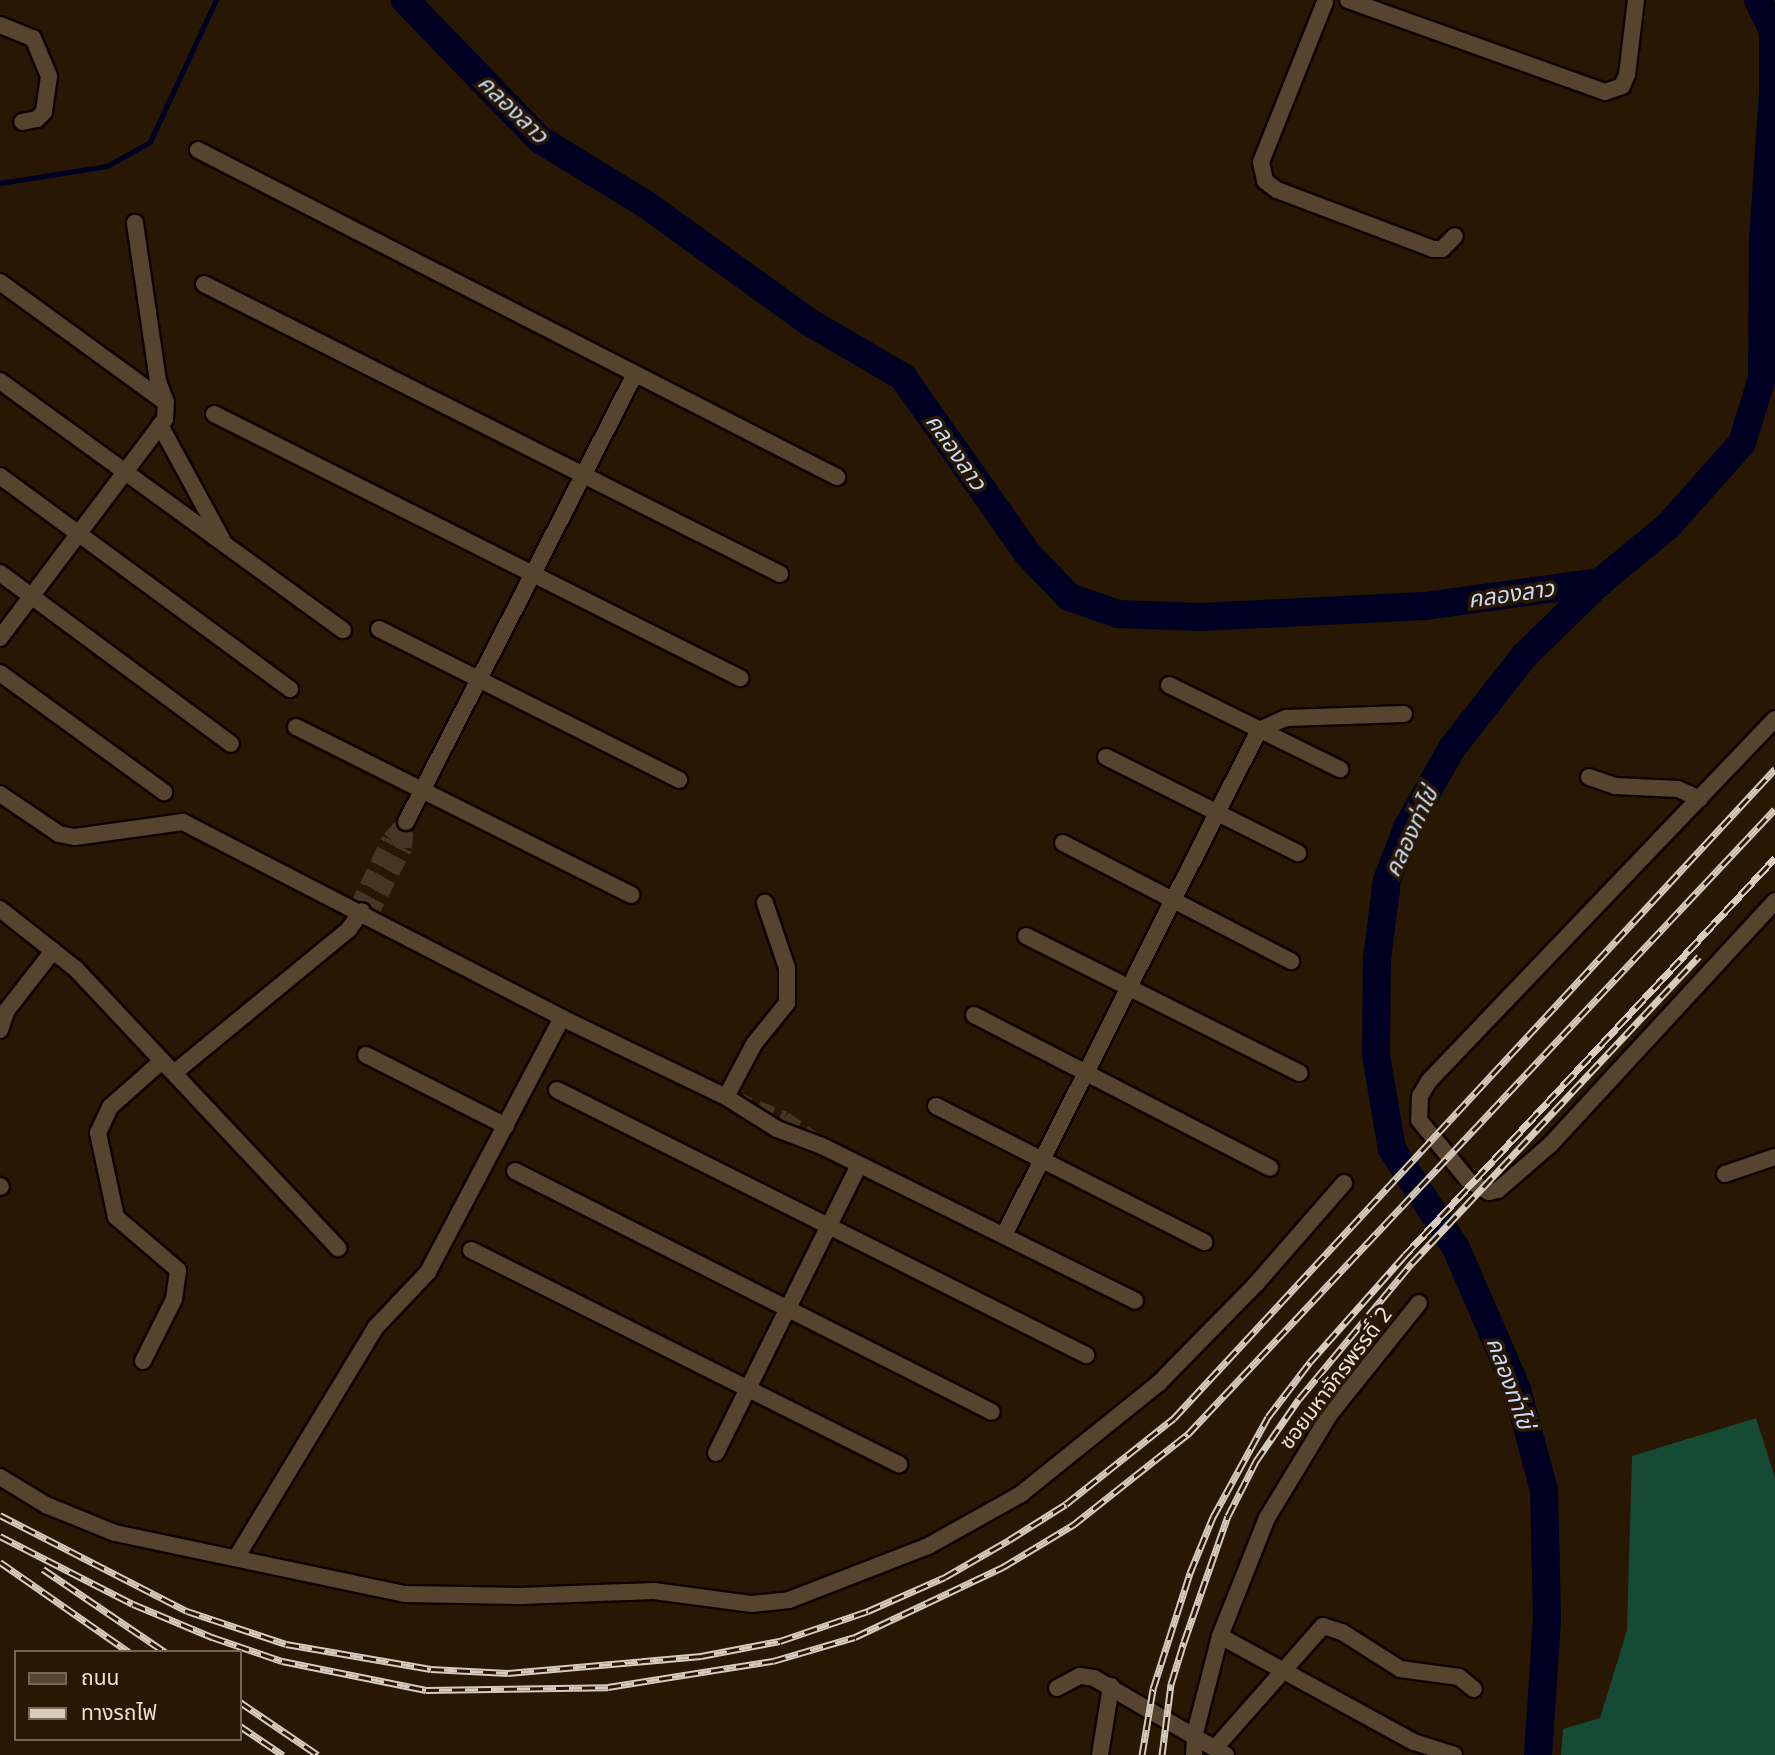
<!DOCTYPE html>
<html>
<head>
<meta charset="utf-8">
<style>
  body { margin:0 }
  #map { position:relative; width:1775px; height:1755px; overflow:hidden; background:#271703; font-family:"DejaVu Sans","Noto Sans Thai",sans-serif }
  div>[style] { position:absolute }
  .forest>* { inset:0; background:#154a34 }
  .stream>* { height:4.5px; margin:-2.25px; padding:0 2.25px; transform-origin:2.25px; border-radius:2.25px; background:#000023 }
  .river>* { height:28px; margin:-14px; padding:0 14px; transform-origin:14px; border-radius:14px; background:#000023 }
  .street-tunnel>* { height:16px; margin-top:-8px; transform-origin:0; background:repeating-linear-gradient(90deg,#453523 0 16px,transparent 0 24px) }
  .roads { filter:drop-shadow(2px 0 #0f0300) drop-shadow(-2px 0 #0f0300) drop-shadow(0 2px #0f0300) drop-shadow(0 -2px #0f0300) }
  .street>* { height:16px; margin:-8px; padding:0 8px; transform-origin:8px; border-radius:8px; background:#56442e }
  .rail>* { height:7px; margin-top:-3.5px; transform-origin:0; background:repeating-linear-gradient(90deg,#271703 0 13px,#d7cbbe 0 26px); box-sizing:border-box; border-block:2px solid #d7cbbe }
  span { translate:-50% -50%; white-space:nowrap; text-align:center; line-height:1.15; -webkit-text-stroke:7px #271703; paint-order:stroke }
  .street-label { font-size:21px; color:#ede2d6 }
  .water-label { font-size:23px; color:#cadcfb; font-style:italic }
  .legend { position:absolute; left:14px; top:1650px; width:228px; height:91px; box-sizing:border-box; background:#271703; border:2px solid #766857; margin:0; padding:9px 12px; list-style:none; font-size:21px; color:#ede2d6 }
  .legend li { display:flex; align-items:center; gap:14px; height:35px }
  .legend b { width:35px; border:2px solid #766857 }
</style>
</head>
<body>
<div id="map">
  <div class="forest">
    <div style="clip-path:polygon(1756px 1418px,1775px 1478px,1775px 1755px,1561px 1755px,1563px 1729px,1600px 1718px,1627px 1630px,1632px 1456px)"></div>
  </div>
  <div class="stream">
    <div style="left:0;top:183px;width:108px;rotate:-9deg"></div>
    <div style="left:107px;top:166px;width:49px;rotate:-29.2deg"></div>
    <div style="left:150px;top:142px;width:157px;rotate:-65.1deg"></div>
  </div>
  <div class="river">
    <div style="left:405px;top:0;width:193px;rotate:46deg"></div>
    <div style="left:539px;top:139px;width:123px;rotate:31.4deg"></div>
    <div style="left:644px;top:203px;width:203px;rotate:35.8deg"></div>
    <div style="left:809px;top:322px;width:109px;rotate:30.3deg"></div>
    <div style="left:903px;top:377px;width:215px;rotate:54.8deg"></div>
    <div style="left:1027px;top:553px;width:61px;rotate:46.3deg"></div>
    <div style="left:1069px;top:597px;width:52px;rotate:19.1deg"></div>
    <div style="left:1118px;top:614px;width:83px;rotate:2.1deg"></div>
    <div style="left:1201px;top:617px;width:224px;rotate:-2.8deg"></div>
    <div style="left:1425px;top:606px;width:177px;rotate:-7.8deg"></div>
    <div style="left:1538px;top:1755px;width:137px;rotate:-86.2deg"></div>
    <div style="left:1547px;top:1618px;width:128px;rotate:-91.3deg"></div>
    <div style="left:1544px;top:1490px;width:105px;rotate:-105deg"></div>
    <div style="left:1517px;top:1389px;width:154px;rotate:-113.4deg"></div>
    <div style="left:1456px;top:1248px;width:118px;rotate:-122.9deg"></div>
    <div style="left:1392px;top:1149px;width:95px;rotate:-99.7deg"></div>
    <div style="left:1376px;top:1055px;width:96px;rotate:-89.4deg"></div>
    <div style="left:1377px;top:959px;width:80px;rotate:-82.8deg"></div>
    <div style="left:1387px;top:880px;width:58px;rotate:-68.7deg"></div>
    <div style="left:1408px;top:826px;width:90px;rotate:-60.6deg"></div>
    <div style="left:1452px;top:748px;width:118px;rotate:-51.9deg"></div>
    <div style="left:1525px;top:655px;width:105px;rotate:-44.2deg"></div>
    <div style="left:1600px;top:582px;width:88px;rotate:-39.5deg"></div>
    <div style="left:1668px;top:526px;width:111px;rotate:-48.3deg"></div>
    <div style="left:1742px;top:443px;width:68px;rotate:-72.9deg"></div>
    <div style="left:1762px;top:378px;width:138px;rotate:-89.6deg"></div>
    <div style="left:1763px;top:240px;width:148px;rotate:-86.1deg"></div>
    <div style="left:1773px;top:92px;width:61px;rotate:-90deg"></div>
    <div style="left:1773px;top:31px;width:34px;rotate:-116deg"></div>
  </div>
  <div class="street-tunnel">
    <div style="left:357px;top:908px;width:76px;rotate:-64.4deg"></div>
    <div style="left:390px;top:839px;width:23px;rotate:-47deg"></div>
    <div style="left:370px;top:915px;width:75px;rotate:-63.1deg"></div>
    <div style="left:404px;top:848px;width:26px;rotate:-86deg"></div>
    <div style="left:735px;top:1100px;width:53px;rotate:21.2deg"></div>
    <div style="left:784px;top:1119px;width:37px;rotate:35deg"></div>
  </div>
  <div class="roads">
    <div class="street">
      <div style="left:1348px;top:0;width:273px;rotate:19.7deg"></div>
      <div style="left:1605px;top:92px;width:18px;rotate:-19deg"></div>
      <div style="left:1622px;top:86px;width:12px;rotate:-66deg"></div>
      <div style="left:1627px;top:75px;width:76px;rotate:-83.2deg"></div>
      <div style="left:1325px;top:2px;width:172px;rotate:111.8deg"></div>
      <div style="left:1261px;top:162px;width:19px;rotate:78deg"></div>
      <div style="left:1265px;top:181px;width:15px;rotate:37deg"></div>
      <div style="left:1277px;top:190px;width:167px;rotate:20.7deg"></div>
      <div style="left:1433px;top:249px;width:9px"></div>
      <div style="left:1442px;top:249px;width:18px;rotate:-45deg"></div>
      <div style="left:0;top:25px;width:35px;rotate:22deg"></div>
      <div style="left:33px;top:38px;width:41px;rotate:67.2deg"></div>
      <div style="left:49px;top:76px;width:36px;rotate:98deg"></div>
      <div style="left:44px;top:112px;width:10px;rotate:135deg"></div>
      <div style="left:37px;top:119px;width:15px;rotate:169deg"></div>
      <div style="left:198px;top:150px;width:718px;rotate:27.1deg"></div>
      <div style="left:0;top:282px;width:204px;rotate:36deg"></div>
      <div style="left:204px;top:284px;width:645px;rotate:26.72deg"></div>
      <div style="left:0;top:381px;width:424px;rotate:36deg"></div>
      <div style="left:214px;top:414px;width:589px;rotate:26.65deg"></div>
      <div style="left:160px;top:425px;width:130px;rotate:61.5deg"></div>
      <div style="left:0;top:476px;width:360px;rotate:36.3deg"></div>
      <div style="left:0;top:573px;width:287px;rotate:36.5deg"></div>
      <div style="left:379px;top:629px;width:336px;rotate:26.7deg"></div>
      <div style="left:0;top:638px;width:274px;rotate:-53deg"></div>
      <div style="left:165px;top:419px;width:17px;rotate:-87deg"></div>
      <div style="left:166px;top:402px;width:22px;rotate:-111deg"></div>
      <div style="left:158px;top:381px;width:160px;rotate:-98.3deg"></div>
      <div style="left:0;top:673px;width:203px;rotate:36deg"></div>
      <div style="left:1169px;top:685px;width:191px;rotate:26.2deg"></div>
      <div style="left:1775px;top:719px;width:501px;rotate:133.71deg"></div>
      <div style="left:1429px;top:1081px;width:17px;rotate:121deg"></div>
      <div style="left:1420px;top:1096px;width:24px;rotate:92deg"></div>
      <div style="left:1419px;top:1120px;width:77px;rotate:50.8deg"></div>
      <div style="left:1468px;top:1180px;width:24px;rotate:30deg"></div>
      <div style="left:1489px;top:1192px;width:9px;rotate:-13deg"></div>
      <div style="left:1498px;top:1190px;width:69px;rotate:-40.9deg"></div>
      <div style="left:1550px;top:1145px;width:332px;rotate:-47.3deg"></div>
      <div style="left:296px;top:727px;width:375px;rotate:26.6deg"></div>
      <div style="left:1106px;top:757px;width:215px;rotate:26.6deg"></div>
      <div style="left:1589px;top:777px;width:28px;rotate:19deg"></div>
      <div style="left:1615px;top:786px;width:63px;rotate:2.7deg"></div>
      <div style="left:1678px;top:789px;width:24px;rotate:24deg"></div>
      <div style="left:0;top:794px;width:71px;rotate:34.1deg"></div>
      <div style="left:59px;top:834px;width:16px;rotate:11deg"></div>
      <div style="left:75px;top:837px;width:109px;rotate:-7.9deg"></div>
      <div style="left:183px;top:822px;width:427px;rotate:27.3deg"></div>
      <div style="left:562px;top:1018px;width:182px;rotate:25.7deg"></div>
      <div style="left:726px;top:1097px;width:60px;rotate:32.1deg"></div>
      <div style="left:777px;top:1129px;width:48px;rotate:20.7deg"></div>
      <div style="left:822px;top:1146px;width:349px;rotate:26.3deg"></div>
      <div style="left:406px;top:822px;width:503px;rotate:-62.93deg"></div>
      <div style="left:1063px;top:843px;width:257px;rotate:27.4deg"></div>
      <div style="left:0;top:909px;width:97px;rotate:38.3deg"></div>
      <div style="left:76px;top:969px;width:383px;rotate:46.8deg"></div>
      <div style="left:1026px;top:936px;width:306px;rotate:26.6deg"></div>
      <div style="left:974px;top:1015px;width:333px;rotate:27.3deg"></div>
      <div style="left:0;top:1030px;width:21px;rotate:-71deg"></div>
      <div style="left:7px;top:1010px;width:75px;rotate:-52.1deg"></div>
      <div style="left:366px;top:1055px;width:157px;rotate:26.9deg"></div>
      <div style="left:174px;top:1073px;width:227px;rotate:-39.4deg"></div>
      <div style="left:349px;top:929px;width:22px;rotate:-54deg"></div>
      <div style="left:557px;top:1090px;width:592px;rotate:26.61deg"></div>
      <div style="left:726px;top:1097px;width:60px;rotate:-62.2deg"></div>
      <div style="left:754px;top:1044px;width:53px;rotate:-51.2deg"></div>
      <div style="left:787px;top:1003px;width:35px;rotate:-90deg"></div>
      <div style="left:787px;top:968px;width:69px;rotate:-108.7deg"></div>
      <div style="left:936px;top:1106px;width:301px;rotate:26.9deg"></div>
      <div style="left:515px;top:1171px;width:534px;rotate:26.8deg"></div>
      <div style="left:1725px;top:1174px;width:53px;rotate:-18.8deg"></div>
      <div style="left:0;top:1186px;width:1px;rotate:45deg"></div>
      <div style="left:1004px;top:1235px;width:566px;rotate:-63.21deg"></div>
      <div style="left:1259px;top:730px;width:30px;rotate:-24deg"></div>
      <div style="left:1286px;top:718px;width:118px;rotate:-1.9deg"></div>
      <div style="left:471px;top:1250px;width:479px;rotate:26.6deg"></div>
      <div style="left:143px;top:1361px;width:69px;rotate:-63.4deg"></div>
      <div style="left:174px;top:1299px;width:29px;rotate:-82deg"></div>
      <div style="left:178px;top:1270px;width:82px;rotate:-139.5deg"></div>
      <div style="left:116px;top:1217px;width:86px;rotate:-102.1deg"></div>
      <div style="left:98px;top:1133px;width:29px;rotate:-65deg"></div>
      <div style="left:110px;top:1107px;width:69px;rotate:-41.5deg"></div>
      <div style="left:716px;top:1453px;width:322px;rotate:-63.6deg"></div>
      <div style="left:0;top:1477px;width:54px;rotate:31.3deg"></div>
      <div style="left:46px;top:1505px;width:74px;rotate:22.1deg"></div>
      <div style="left:115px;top:1533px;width:296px;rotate:11.9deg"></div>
      <div style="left:405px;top:1594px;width:116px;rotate:1deg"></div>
      <div style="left:521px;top:1596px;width:133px;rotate:-2.2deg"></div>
      <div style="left:654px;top:1591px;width:99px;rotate:7.6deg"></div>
      <div style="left:752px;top:1604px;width:37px;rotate:-6deg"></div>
      <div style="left:789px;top:1600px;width:149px;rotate:-21.2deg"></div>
      <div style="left:928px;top:1546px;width:107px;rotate:-29.2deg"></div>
      <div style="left:1021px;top:1494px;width:177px;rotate:-38.8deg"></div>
      <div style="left:1159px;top:1383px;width:139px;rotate:-45.6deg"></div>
      <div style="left:1256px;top:1284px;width:134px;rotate:-48.9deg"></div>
      <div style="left:236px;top:1558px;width:270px;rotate:-58.8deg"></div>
      <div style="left:376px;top:1327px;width:76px;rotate:-46.6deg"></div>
      <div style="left:428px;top:1272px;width:287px;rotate:-62.2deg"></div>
      <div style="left:1220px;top:1636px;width:221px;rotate:28.7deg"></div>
      <div style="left:1414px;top:1742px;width:42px;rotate:18deg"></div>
      <div style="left:1057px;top:1688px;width:26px;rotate:-28deg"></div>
      <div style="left:1080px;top:1676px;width:14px;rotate:8deg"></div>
      <div style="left:1094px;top:1678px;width:153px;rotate:30.3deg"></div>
      <div style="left:1215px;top:1748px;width:163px;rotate:-48.5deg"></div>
      <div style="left:1323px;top:1626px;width:20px;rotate:18deg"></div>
      <div style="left:1342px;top:1632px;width:69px;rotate:32.5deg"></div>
      <div style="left:1400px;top:1669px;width:60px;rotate:7.7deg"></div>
      <div style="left:1459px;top:1677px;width:19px;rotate:39deg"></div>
      <div style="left:1100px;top:1755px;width:70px;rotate:-80.9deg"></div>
      <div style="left:1194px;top:1755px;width:22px;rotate:-87deg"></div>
      <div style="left:1195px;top:1733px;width:100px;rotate:-75.5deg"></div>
      <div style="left:1220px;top:1636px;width:127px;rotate:-68.3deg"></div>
      <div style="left:1267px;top:1518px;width:122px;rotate:-58.8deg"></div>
      <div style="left:1330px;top:1414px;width:142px;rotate:-51.3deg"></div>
    </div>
  </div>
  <div class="rail">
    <div style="left:0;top:1515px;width:210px;rotate:27.2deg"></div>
    <div style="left:187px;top:1611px;width:104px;rotate:18.4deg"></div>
    <div style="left:286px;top:1644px;width:147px;rotate:9.8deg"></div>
    <div style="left:431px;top:1669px;width:77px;rotate:3deg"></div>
    <div style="left:508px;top:1673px;width:194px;rotate:-5deg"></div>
    <div style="left:701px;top:1656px;width:80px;rotate:-10.8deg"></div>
    <div style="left:780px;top:1641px;width:93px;rotate:-18.8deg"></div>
    <div style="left:868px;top:1611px;width:84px;rotate:-23.8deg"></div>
    <div style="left:945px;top:1577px;width:74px;rotate:-30deg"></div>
    <div style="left:1009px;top:1540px;width:67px;rotate:-32.3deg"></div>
    <div style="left:1066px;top:1504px;width:138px;rotate:-38.5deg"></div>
    <div style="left:1174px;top:1418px;width:885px;rotate:-47.2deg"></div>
    <div style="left:0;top:1536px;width:149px;rotate:27.1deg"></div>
    <div style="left:133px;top:1604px;width:86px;rotate:22.7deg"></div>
    <div style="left:212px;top:1637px;width:74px;rotate:18.9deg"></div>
    <div style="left:282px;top:1661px;width:147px;rotate:11.4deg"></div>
    <div style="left:426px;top:1690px;width:182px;rotate:-0.9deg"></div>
    <div style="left:608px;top:1687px;width:167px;rotate:-9deg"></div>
    <div style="left:773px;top:1661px;width:85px;rotate:-16.3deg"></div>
    <div style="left:855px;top:1637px;width:164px;rotate:-25.3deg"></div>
    <div style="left:1003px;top:1567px;width:82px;rotate:-31deg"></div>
    <div style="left:1073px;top:1525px;width:147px;rotate:-38.4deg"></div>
    <div style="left:1188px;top:1434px;width:857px;rotate:-46.8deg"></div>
    <div style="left:0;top:1562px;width:157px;rotate:34.9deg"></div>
    <div style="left:43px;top:1569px;width:148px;rotate:34.2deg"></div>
    <div style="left:240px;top:1702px;width:94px;rotate:34.2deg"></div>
    <div style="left:240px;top:1726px;width:52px;rotate:34deg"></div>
    <div style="left:1142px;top:1755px;width:67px;rotate:-80.5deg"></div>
    <div style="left:1153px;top:1689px;width:122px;rotate:-72.3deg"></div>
    <div style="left:1190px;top:1573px;width:61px;rotate:-67.7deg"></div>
    <div style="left:1213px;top:1517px;width:114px;rotate:-61.2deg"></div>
    <div style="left:1268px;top:1417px;width:69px;rotate:-52.6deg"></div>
    <div style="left:1310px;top:1362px;width:143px;rotate:-48.4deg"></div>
    <div style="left:1405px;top:1255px;width:543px;rotate:-47.02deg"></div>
    <div style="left:1162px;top:1755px;width:72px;rotate:-82.8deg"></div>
    <div style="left:1171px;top:1684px;width:44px;rotate:-72.8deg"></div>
    <div style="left:1184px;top:1642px;width:133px;rotate:-70.8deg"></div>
    <div style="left:1228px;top:1516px;width:62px;rotate:-63deg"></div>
    <div style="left:1256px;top:1461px;width:75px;rotate:-55.3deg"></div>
    <div style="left:1299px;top:1399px;width:177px;rotate:-50.3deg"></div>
    <div style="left:1412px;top:1263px;width:420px;rotate:-46.9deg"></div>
  </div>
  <div class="street-label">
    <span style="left:1336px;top:1378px;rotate:-53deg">ซอยมหาจักรพรรดิ์ 2</span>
  </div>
  <div class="water-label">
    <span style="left:513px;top:109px;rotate:44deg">คลองลาว</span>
    <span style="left:956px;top:452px;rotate:55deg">คลองลาว</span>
    <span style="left:1511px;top:594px;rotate:-8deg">คลองลาว</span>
    <span style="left:1411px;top:832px;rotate:-65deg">คลองท่าไข่</span>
    <span style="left:1510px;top:1383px;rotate:70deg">คลองท่าไข่</span>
  </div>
  <ul class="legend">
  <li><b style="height:9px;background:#56442e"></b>ถนน</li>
  <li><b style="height:9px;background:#d7cbbe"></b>ทางรถไฟ</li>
  </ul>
</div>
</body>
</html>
